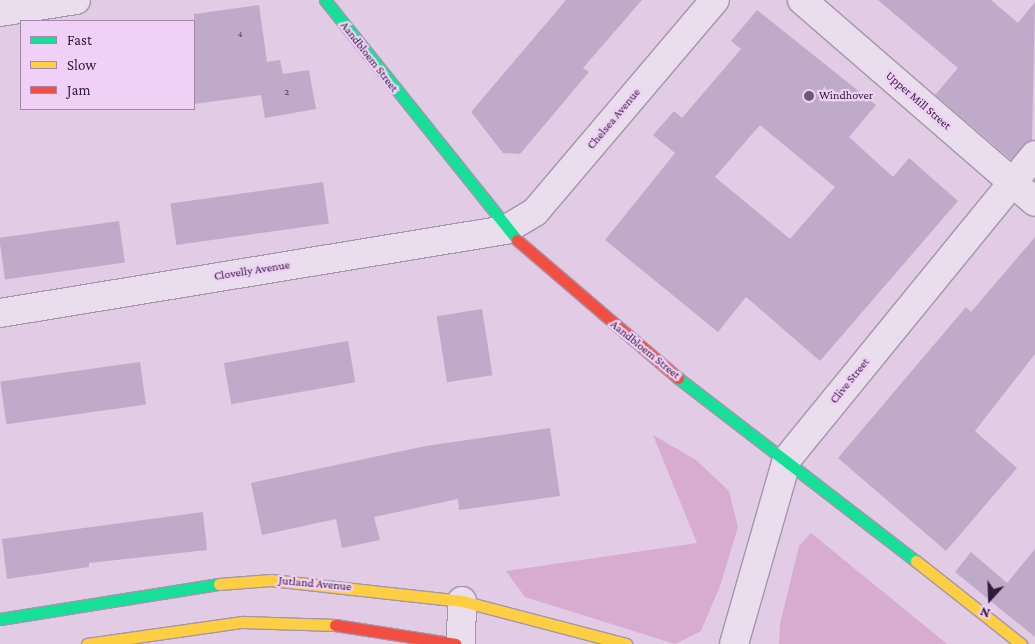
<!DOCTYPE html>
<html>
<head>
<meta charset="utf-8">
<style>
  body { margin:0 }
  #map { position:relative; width:1035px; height:644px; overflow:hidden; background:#e1cbe5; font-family:"Crimson Pro",serif }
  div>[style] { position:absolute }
  .green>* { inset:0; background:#d7acd0 }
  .building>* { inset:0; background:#bfabc9; transform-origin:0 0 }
  .roads { filter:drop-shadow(1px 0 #a595aa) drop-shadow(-1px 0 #a595aa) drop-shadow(0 1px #a595aa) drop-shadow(0 -1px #a595aa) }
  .street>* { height:28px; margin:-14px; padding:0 14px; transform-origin:14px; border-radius:14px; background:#eadded }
  .fast>* { height:11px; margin:-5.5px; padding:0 5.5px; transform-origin:5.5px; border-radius:5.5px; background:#16e098 }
  .slow>* { height:11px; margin:-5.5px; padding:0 5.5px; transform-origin:5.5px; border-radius:5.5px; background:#ffcf43 }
  .jam>* { height:11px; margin:-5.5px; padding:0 5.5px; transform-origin:5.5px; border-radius:5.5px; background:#f24e42 }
  .dots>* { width:14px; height:14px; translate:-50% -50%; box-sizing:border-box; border:2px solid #f1d0f7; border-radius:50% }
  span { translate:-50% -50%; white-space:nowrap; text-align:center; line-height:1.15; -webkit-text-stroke:4.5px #f1d0f7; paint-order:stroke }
  .number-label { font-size:10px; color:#52405d }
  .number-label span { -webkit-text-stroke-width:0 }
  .street-label { font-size:12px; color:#2e1c39 }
  .poi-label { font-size:12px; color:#2e1c39 }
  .left { translate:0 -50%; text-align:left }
  .legend { position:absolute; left:20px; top:20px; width:175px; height:90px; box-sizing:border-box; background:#f1d0f7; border:1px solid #a388ab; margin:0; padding:6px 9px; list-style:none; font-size:15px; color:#2e1c39 }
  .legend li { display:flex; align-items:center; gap:10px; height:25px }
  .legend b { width:25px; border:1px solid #a388ab }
  .north { position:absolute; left:965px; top:574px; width:50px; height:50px; -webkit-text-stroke:4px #f1d0f7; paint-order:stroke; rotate:200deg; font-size:14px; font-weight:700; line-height:20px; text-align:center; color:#2e1c39 }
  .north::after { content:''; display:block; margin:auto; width:18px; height:22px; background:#2e1c39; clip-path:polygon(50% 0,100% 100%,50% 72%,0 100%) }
</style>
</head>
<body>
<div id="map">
  <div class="green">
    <div style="clip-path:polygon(653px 435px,696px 460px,729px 491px,738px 527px,720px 586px,701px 631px,675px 644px,525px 597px,506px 571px,697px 543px)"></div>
    <div style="clip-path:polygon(811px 533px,947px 644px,779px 644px,780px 624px,799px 546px)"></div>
  </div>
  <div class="building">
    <div style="clip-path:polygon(566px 0,642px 0,583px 68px,589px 72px,520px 154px,503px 153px,471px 112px)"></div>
    <div style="clip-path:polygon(878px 0,991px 0,1018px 23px,1035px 2px,1032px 140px,1011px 160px,935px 95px,958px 68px)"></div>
    <div style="clip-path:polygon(259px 5px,267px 62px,280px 60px,283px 74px,309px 70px,316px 109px,265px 118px,261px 95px,194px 104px,194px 14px)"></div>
    <div style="clip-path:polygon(evenodd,757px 10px,876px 105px,849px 137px,893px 177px,909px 158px,958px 201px,820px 361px,746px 297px,718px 332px,605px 240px,675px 153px,653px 135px,674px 111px,682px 118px,741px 49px,731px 41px,757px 10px,760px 125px,835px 187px,790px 239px,715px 177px,760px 125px)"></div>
    <div style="left:323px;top:182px;width:42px;height:154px;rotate:82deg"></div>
    <div style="left:119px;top:221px;width:42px;height:121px;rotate:82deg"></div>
    <div style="clip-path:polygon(1035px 237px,1035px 354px,975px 431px,1017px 468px,946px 551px,838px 458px,966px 307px,971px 312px)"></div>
    <div style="left:482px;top:309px;width:67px;height:46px;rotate:81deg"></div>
    <div style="left:348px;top:341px;width:42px;height:126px;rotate:80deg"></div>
    <div style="left:140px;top:362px;width:43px;height:141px;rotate:82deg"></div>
    <div style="clip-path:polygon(550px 428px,560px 496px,459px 510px,458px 499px,374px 517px,380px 540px,342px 548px,336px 519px,262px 535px,251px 483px,426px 446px)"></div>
    <div style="clip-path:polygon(203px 512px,207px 550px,89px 563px,89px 567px,7px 579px,2px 539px)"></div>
    <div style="clip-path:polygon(1035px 549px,1035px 637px,955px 572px,971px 552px,1007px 583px)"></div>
  </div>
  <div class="roads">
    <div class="street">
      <div style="left:802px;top:0;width:308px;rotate:40.9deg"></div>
      <div style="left:0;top:12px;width:77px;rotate:-9deg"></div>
      <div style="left:0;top:313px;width:512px;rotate:-9.33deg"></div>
      <div style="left:505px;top:230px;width:35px;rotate:-31deg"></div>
      <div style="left:535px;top:212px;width:278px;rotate:-49.7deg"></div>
      <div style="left:461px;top:644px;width:43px;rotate:-88.7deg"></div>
      <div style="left:734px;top:644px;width:192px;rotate:-74deg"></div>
      <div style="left:787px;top:459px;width:392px;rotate:-50.8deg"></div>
    </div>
    <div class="fast">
      <div style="left:325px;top:0;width:307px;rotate:51.3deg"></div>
      <div style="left:678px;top:378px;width:300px;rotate:37.6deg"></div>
      <div style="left:0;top:619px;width:222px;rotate:-9.1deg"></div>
    </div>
    <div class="slow">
      <div style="left:916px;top:561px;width:134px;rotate:38.3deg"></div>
      <div style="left:219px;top:584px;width:52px;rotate:-4.4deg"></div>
      <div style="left:271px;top:580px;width:192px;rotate:6.3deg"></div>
      <div style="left:462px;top:601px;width:170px;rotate:14.7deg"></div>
      <div style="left:87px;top:644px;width:157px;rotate:-8.1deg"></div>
      <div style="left:242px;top:622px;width:93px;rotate:1.8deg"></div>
    </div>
    <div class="jam">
      <div style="left:517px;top:240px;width:212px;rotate:40.6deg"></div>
      <div style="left:335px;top:625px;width:122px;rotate:8.9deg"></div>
    </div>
  </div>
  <div class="dots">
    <div style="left:809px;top:96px;background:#6d5975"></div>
  </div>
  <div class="number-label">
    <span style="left:240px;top:34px">4</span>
    <span style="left:287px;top:92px">2</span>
  </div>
  <div class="street-label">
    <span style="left:369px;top:57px;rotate:52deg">Aandbloem Street</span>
    <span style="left:918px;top:101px;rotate:41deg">Upper Mill Street</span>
    <span style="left:614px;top:119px;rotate:-50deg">Chelsea Avenue</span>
    <span style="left:252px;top:271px;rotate:-9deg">Clovelly Avenue</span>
    <span style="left:645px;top:350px;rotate:39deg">Aandbloem Street</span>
    <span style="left:850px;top:381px;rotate:-51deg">Clive Street</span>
    <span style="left:315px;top:584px;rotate:5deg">Jutland Avenue</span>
  </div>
  <div class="poi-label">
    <span class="left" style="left:819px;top:96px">Windhover</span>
  </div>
  <ul class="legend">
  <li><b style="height:6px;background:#16e098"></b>Fast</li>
  <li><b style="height:6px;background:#ffcf43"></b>Slow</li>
  <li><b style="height:6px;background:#f24e42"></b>Jam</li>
  </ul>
  <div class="north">N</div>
</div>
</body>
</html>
